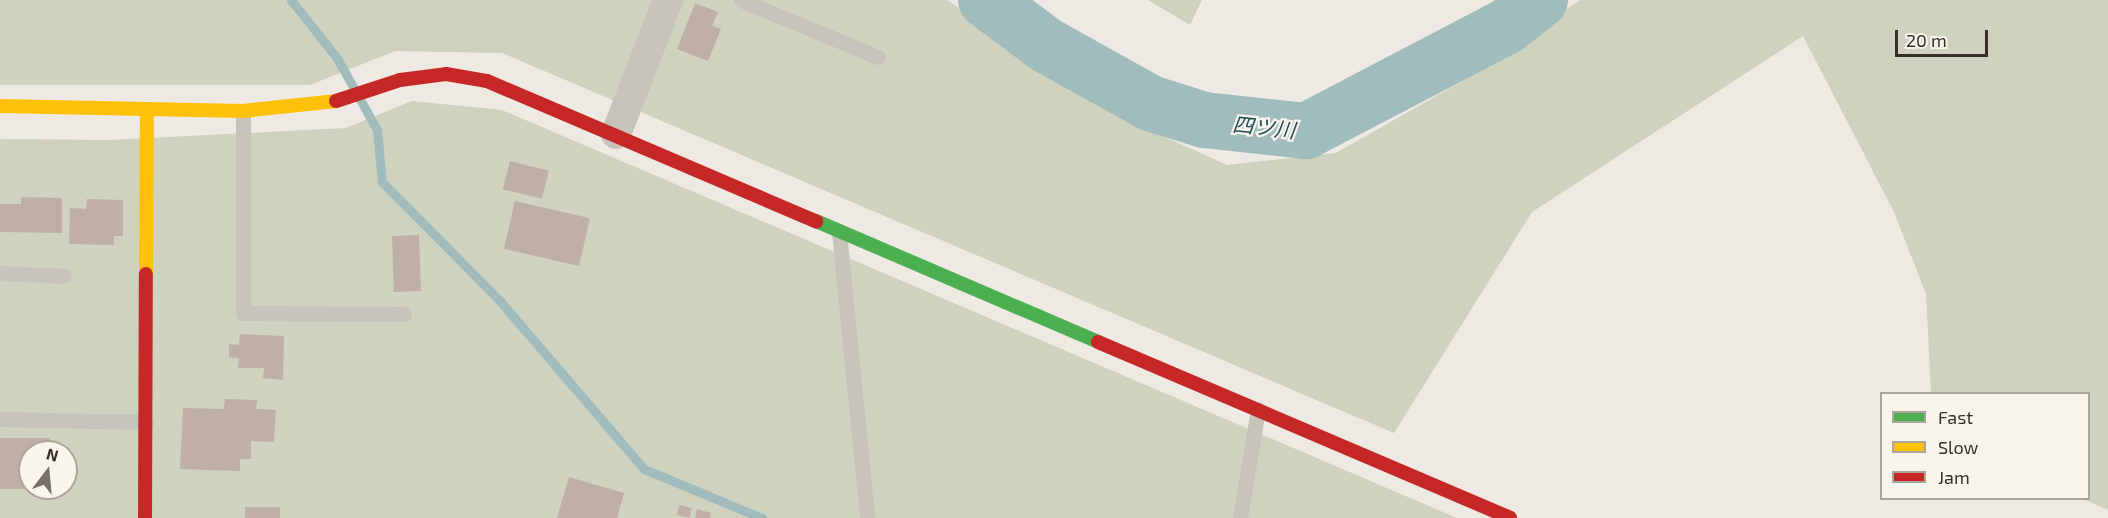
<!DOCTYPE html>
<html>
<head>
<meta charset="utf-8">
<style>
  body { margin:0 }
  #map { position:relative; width:2108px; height:518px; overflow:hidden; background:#eee9e3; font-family:"Exo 2","Noto Sans JP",sans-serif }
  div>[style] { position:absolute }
  .green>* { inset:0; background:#ced2be }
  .stream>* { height:9px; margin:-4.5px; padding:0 4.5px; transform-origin:4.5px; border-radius:4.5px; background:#a1bcbd }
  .river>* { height:56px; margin:-28px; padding:0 28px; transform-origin:28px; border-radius:28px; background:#a1bcbd }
  .building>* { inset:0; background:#c0afa6; transform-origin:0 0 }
  .lane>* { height:15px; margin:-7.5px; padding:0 7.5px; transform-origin:7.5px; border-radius:7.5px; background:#c7c2bc }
  .street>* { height:30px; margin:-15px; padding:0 15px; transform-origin:15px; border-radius:15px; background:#c7c2bc }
  .fast>* { height:14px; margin:-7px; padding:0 7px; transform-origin:7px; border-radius:7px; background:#4caf50 }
  .slow>* { height:14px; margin:-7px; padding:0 7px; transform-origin:7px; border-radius:7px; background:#ffc107 }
  .jam>* { height:14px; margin:-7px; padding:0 7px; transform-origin:7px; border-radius:7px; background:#c62828 }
  span { translate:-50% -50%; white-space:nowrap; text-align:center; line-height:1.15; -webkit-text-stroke:4.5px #f9f4ec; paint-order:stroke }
  .water-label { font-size:21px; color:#224f57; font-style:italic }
  .legend { position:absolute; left:1880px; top:392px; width:210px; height:108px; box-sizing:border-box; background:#f9f4ec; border:2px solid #aca59e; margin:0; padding:8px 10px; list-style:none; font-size:18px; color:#382f2a }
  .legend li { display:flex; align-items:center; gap:12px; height:30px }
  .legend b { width:30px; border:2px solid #aca59e }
  .north { position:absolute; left:18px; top:440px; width:60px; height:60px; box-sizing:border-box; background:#f9f4ec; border:2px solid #aca59e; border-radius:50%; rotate:16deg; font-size:16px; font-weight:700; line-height:24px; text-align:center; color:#382f2a }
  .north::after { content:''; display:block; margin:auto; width:21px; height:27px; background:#78706b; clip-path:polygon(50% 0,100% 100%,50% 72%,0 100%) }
  .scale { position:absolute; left:1895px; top:30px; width:93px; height:27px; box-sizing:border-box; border:3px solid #382f2a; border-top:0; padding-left:8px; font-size:18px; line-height:21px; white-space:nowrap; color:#382f2a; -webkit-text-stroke:4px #f9f4ec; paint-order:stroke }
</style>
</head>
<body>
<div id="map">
  <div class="green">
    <div style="clip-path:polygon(0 0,947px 0,1117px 115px,1227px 165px,1336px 153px,1466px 79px,1580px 0,2108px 0,2108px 510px,2083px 499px,2088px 498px,2088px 394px,1931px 393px,1926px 294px,1894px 212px,1803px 36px,1532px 212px,1394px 433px,502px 53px,395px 51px,310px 85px,0 85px)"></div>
    <div style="clip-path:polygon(1148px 0,1202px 0,1190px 25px)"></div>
    <div style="clip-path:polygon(evenodd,412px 101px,502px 110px,1457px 518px,0 518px,0 139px,110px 140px,346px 128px,412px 101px,30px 452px,66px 452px,66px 488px,30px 488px,30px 452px)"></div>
  </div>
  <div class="stream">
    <div style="left:291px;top:0;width:74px;rotate:51.6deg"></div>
    <div style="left:337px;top:58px;width:82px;rotate:60.9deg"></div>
    <div style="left:377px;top:130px;width:52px;rotate:84.5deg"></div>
    <div style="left:382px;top:182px;width:168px;rotate:45.2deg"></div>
    <div style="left:500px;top:301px;width:221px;rotate:49.4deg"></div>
    <div style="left:644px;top:469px;width:128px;rotate:22.6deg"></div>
  </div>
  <div class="river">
    <div style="left:986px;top:0;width:75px;rotate:36.9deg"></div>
    <div style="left:1046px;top:45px;width:119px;rotate:29.1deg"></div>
    <div style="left:1150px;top:103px;width:57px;rotate:17.5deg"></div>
    <div style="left:1204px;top:120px;width:103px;rotate:6.2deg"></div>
    <div style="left:1306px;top:131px;width:227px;rotate:-27.6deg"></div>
    <div style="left:1507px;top:26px;width:42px;rotate:-38.2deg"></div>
  </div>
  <div class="building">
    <div style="clip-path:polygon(695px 3px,718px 12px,712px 26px,721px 29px,708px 61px,677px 49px)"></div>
    <div style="left:510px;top:161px;width:40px;height:29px;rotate:14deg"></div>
    <div style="clip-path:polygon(21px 197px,62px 198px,62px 233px,0 232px,0 204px,21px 204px)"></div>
    <div style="clip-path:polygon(87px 199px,123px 200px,123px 236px,114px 236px,114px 245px,69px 244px,70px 208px,86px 209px)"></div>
    <div style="left:515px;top:201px;width:77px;height:49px;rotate:13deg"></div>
    <div style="left:419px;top:235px;width:56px;height:27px;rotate:88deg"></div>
    <div style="clip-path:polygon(240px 334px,284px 336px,283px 380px,263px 378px,264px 368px,238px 368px,239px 358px,229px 357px,229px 344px,239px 345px)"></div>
    <div style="clip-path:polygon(225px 399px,257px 400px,256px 409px,276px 410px,274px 442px,251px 441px,251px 459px,240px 459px,240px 471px,180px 469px,183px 408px,224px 409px)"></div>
    <div style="clip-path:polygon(0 438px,50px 438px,51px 452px,30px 452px,30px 489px,0 489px)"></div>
    <div style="clip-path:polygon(569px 477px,624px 493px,617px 518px,557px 518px)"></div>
    <div style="left:679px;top:505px;width:13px;height:10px;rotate:13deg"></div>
    <div style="left:245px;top:507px;width:35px;height:11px"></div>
    <div style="clip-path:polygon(697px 509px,711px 513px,710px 518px,695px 518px)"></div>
  </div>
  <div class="lane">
    <div style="left:741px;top:0;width:148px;rotate:22.6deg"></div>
    <div style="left:243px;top:111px;width:202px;rotate:90deg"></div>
    <div style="left:243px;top:313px;width:161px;rotate:0.4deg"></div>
    <div style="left:839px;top:231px;width:288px;rotate:84.4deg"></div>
    <div style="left:0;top:273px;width:64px;rotate:2.7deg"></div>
    <div style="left:0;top:419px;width:146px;rotate:1.2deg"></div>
    <div style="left:1240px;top:518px;width:110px;rotate:-80.6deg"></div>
  </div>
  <div class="street">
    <div style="left:616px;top:134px;width:144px;rotate:-68.8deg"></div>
  </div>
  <div class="fast">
    <div style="left:816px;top:221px;width:307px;rotate:23.2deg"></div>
  </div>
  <div class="slow">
    <div style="left:0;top:106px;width:243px;rotate:1.2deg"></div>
    <div style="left:243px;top:111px;width:94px;rotate:-6.1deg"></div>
    <div style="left:146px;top:274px;width:164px;rotate:-89.7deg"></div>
  </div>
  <div class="jam">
    <div style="left:336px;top:101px;width:67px;rotate:-18.2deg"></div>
    <div style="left:400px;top:80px;width:46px;rotate:-7.4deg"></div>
    <div style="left:446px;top:74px;width:42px;rotate:9.7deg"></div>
    <div style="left:487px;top:81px;width:358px;rotate:23.1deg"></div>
    <div style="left:1098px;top:342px;width:448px;rotate:23.1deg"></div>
    <div style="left:145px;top:518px;width:244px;rotate:-89.8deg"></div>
  </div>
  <div class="water-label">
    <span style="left:1264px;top:127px;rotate:6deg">四ツ川</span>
  </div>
  <ul class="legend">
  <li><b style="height:8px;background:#4caf50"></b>Fast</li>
  <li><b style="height:8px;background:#ffc107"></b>Slow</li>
  <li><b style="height:8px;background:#c62828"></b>Jam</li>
  </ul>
  <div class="north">N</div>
  <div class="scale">20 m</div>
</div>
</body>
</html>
